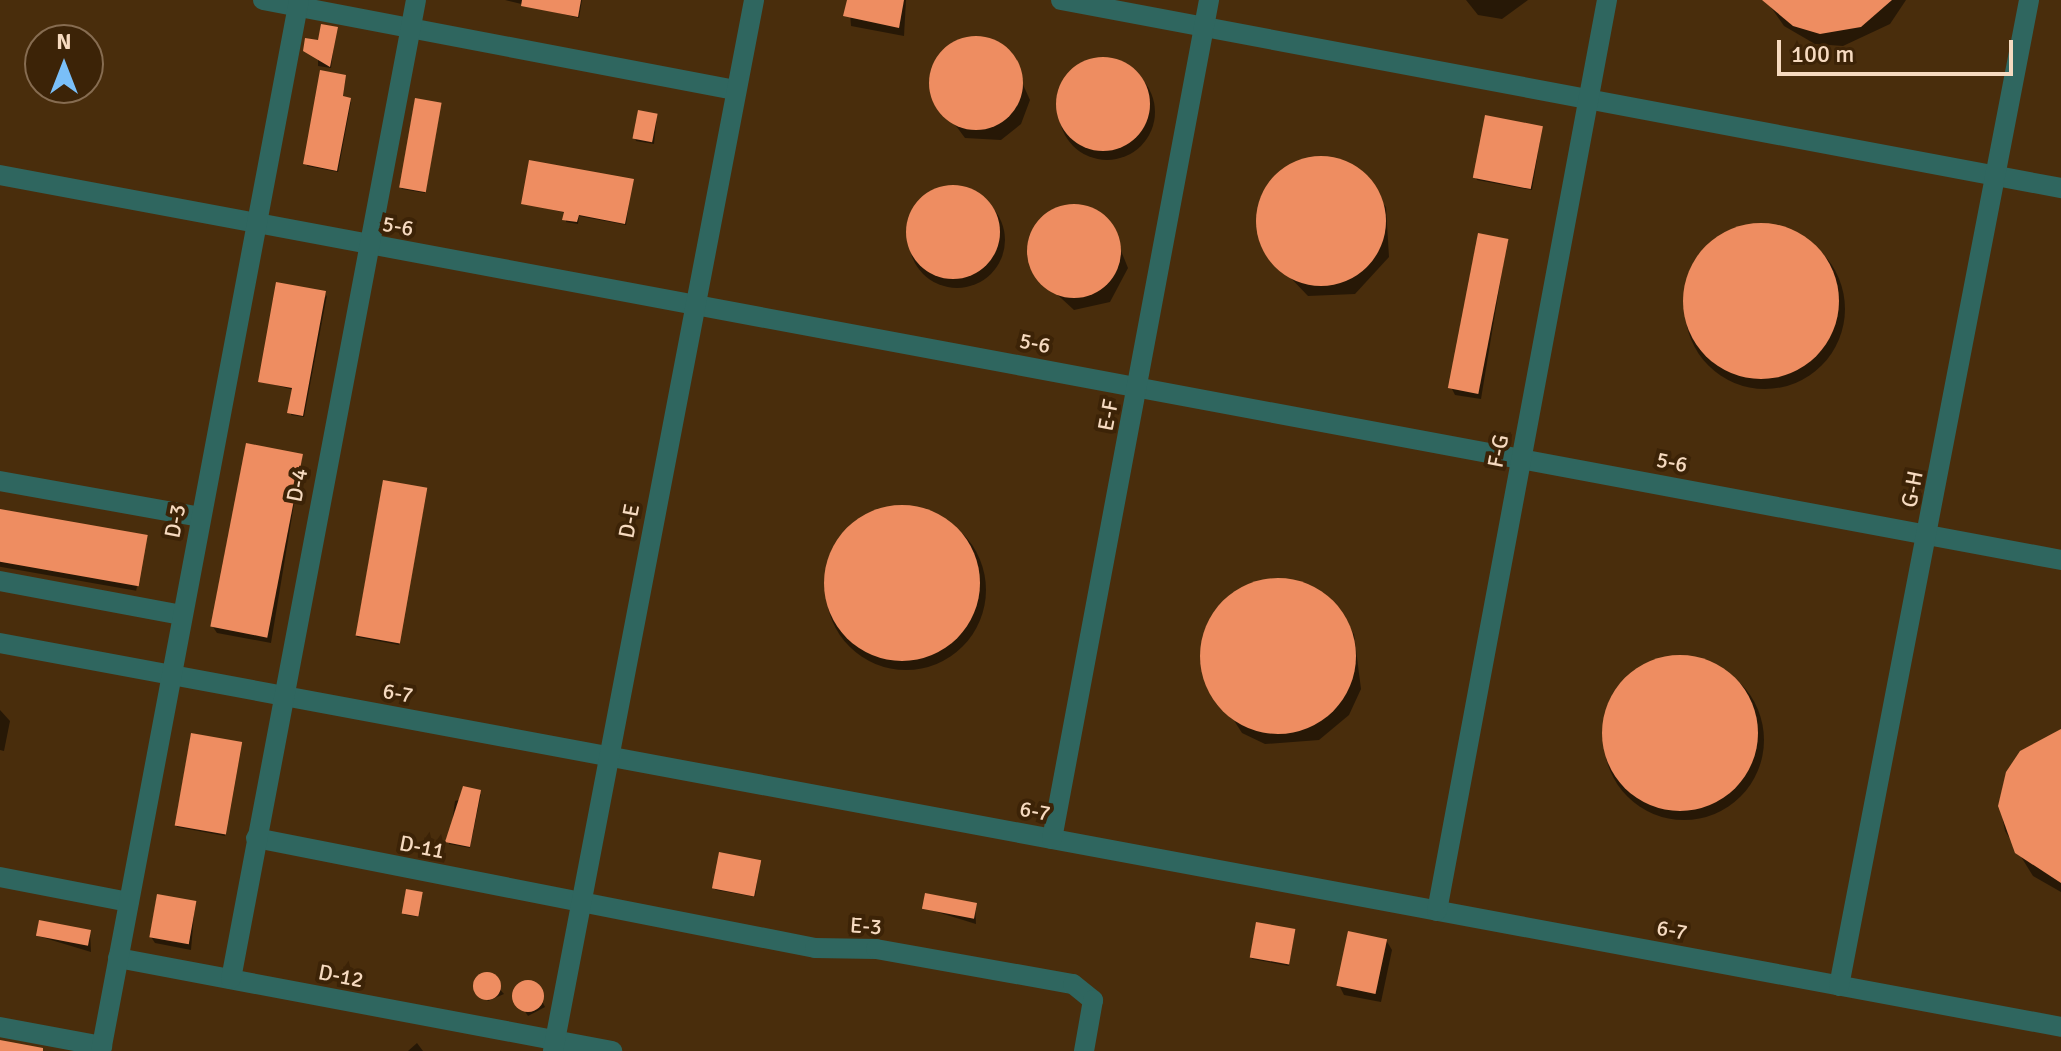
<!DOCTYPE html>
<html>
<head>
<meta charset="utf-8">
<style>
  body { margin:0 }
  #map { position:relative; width:2061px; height:1051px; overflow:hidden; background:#3c2307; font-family:Signika,sans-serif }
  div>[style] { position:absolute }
  .built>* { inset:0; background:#492d0c }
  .shadow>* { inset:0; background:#0007; transform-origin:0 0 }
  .round { border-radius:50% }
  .building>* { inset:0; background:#ee8d61; transform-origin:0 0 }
  .minor>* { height:20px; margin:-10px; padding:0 10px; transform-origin:10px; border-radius:10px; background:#2f665f }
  span { translate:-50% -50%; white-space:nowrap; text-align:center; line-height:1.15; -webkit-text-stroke:8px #3c2307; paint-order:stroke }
  .street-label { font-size:22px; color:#f6dac0 }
  .north { position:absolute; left:24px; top:24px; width:80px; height:80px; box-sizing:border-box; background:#3c2307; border:2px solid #866c51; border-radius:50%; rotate:0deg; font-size:22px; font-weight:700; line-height:32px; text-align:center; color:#f6dac0 }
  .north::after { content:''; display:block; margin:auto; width:28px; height:36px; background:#7abff8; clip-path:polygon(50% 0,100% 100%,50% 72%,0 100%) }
  .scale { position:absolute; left:1777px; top:40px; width:236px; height:36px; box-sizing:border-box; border:4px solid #f6dac0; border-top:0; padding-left:10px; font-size:24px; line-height:28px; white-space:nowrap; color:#f6dac0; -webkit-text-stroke:6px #3c2307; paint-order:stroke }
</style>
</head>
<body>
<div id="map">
  <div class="built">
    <div style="clip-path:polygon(evenodd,0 0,2061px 0,2061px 1051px,0 1051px,0 0,40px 40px,88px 40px,88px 88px,40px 88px,40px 40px)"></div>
  </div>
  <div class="shadow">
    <div style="clip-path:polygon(505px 0,582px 0,579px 18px)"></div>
    <div style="clip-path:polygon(849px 0,906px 0,904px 36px,851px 26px)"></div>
    <div style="clip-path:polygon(1466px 0,1528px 0,1502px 19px,1478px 15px)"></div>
    <div style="clip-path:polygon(1766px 0,1906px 0,1890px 24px,1843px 46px,1815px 44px,1784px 26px)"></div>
    <div style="clip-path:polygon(336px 29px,331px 68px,318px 66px,318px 55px,305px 51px)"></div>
    <div style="clip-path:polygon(970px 38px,1007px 50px,1030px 100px,1021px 124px,1001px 140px,965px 138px,933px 95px,938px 59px)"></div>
    <div class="round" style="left:1059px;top:64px;width:96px;height:96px"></div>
    <div style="clip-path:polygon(345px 77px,343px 98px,351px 102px,338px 172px,307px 166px)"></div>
    <div style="clip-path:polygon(440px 105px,425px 193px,402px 189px,400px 186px)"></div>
    <div style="clip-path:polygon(657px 116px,654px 144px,636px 141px,635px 138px)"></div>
    <div style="clip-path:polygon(1542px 128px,1532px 190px,1477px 180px,1476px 178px)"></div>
    <div style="clip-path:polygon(1339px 161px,1386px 207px,1389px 257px,1355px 294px,1308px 296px,1264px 250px,1260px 203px,1289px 166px)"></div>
    <div style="clip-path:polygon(632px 181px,626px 225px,579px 216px,578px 224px,566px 222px,566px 213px,523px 203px)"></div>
    <div class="round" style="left:909px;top:192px;width:96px;height:96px"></div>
    <div style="clip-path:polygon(1067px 206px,1105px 217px,1113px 231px,1128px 268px,1110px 302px,1074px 310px,1036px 275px,1031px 238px,1044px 218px)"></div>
    <div class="round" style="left:1685px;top:229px;width:160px;height:160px"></div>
    <div style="clip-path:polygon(1507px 241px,1481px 399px,1455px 395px,1452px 389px)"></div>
    <div style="clip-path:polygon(327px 295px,304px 417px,291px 415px,294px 390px,260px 381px)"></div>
    <div style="clip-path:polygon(302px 456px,271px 643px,217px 633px,213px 627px)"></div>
    <div style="clip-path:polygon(426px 490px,399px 645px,357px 637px,356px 635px)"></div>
    <div class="round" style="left:826px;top:510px;width:160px;height:160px"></div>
    <div style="left:0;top:511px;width:148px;height:55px;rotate:10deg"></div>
    <div style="clip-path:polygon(1268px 580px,1299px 583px,1327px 597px,1354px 634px,1361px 689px,1349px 715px,1319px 740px,1265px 744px,1242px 733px,1203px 672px,1204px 634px,1236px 592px)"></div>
    <div class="round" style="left:1604px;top:660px;width:160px;height:160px"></div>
    <div style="clip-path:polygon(0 710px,10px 721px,4px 751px,0 750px)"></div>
    <div style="clip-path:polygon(2061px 732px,2061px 892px,2033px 876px,2005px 831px,2000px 806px)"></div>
    <div style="clip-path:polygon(241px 744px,225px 836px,177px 827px,176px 825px)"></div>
    <div style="clip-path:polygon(481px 794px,470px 848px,449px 844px,455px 801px)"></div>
    <div style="clip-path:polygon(760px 862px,755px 897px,716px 890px,714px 888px)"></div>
    <div style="clip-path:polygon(421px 894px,419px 917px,405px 915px,403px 912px)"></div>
    <div style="clip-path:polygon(195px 903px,191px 950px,155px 943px,151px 937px)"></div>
    <div style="clip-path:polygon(975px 904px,976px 924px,924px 908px)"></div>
    <div style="clip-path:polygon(1294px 931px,1289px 966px,1252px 959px,1251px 957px)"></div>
    <div style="clip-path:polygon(90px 932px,91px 952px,38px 936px)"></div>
    <div style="clip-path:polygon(1386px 940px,1392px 950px,1381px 1002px,1344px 995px,1339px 985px)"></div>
    <div style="clip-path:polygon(487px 975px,504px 994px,488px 1001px,475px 985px)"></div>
    <div style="clip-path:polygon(533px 984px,545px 1007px,528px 1016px,513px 993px)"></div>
    <div style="clip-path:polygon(417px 1043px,423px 1051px,408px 1051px)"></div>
  </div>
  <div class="building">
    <div style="clip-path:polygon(522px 0,581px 0,578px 17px,521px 6px)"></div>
    <div style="clip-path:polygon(847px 0,904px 0,899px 28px,843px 16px)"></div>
    <div style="clip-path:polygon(1762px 0,1892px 0,1861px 27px,1820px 34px,1793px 26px)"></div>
    <div style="clip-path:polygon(321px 24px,338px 27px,330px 67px,303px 51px,305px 38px,318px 40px)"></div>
    <div class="round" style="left:929px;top:36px;width:94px;height:94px"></div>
    <div class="round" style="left:1056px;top:57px;width:94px;height:94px"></div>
    <div style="clip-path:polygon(320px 70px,346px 75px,343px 96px,351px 98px,337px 171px,303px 164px)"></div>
    <div style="left:415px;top:98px;width:27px;height:91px;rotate:10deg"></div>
    <div style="left:638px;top:110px;width:20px;height:29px;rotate:11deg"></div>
    <div style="left:1485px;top:115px;width:59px;height:64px;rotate:11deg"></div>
    <div class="round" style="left:1256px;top:156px;width:130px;height:130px"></div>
    <div style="clip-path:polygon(529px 160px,634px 179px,625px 224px,579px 215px,577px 222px,562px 220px,564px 212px,521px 204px)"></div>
    <div class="round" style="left:906px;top:185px;width:94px;height:94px"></div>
    <div class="round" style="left:1027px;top:204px;width:94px;height:94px"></div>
    <div class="round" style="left:1683px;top:223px;width:156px;height:156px"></div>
    <div style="left:1478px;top:233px;width:31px;height:158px;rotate:11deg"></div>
    <div style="clip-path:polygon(276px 282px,326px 291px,303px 416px,287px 413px,292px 388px,258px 382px)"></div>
    <div style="left:246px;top:443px;width:58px;height:187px;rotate:11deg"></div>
    <div style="left:383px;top:480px;width:45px;height:158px;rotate:10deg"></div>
    <div class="round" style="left:824px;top:505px;width:156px;height:156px"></div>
    <div style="left:0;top:509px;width:150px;height:52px;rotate:10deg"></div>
    <div class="round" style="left:1200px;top:578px;width:156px;height:156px"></div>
    <div class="round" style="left:1602px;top:655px;width:156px;height:156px"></div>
    <div style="clip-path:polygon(2061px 729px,2061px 883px,2015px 853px,1998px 806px,2006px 772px,2020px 751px)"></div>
    <div style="left:191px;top:733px;width:52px;height:94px;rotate:10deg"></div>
    <div style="clip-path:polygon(463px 786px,481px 790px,470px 847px,445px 842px)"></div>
    <div style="left:719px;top:852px;width:43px;height:37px;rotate:11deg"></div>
    <div style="left:406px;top:889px;width:17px;height:25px;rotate:10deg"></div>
    <div style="left:925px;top:893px;width:53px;height:16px;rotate:11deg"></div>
    <div style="left:157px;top:894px;width:40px;height:44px;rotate:10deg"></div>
    <div style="left:39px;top:920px;width:53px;height:16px;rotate:11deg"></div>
    <div style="left:1256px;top:922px;width:40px;height:36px;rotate:10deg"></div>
    <div style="left:1348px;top:931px;width:40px;height:56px;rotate:12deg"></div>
    <div class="round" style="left:473px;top:972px;width:28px;height:28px"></div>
    <div class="round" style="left:512px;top:980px;width:32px;height:32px"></div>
    <div style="clip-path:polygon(0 1040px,43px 1048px,43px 1051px,0 1051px)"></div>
  </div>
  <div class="minor">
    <div style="left:263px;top:0;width:481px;rotate:10.8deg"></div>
    <div style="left:1061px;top:0;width:1018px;rotate:10.65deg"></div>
    <div style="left:0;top:175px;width:2097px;rotate:10.58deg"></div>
    <div style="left:0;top:481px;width:203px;rotate:10.2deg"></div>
    <div style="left:0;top:581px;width:184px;rotate:10.6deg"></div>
    <div style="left:0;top:643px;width:2096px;rotate:10.55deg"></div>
    <div style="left:256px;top:838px;width:570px;rotate:11.13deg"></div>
    <div style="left:815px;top:948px;width:61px;rotate:0.9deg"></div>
    <div style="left:876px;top:949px;width:200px;rotate:10.1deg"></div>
    <div style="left:1073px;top:984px;width:26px;rotate:39deg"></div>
    <div style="left:1093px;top:1000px;width:52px;rotate:100deg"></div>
    <div style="left:1052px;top:839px;width:854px;rotate:-79.4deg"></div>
    <div style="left:0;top:877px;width:131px;rotate:11deg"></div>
    <div style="left:1437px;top:911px;width:927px;rotate:-79.43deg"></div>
    <div style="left:118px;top:958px;width:503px;rotate:10.66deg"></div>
    <div style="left:231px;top:979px;width:996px;rotate:-79.3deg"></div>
    <div style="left:1839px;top:986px;width:1004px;rotate:-79.09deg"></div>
    <div style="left:0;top:1027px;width:104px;rotate:10.6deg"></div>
    <div style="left:101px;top:1051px;width:1069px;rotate:-79.33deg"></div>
    <div style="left:553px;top:1051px;width:1070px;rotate:-79.17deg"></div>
  </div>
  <div class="street-label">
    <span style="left:398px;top:226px;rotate:10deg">5-6</span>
    <span style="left:1035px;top:343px;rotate:11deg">5-6</span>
    <span style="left:1108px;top:415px;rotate:-79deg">E-F</span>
    <span style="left:1498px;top:451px;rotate:-79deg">F-G</span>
    <span style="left:1672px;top:462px;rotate:11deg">5-6</span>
    <span style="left:297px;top:485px;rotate:-79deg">D-4</span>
    <span style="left:1912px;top:489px;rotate:-79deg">G-H</span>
    <span style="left:175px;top:521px;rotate:-79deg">D-3</span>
    <span style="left:629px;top:521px;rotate:-79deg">D-E</span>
    <span style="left:398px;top:693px;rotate:10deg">6-7</span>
    <span style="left:1035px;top:811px;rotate:11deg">6-7</span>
    <span style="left:422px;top:847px;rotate:11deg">D-11</span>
    <span style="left:866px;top:926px;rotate:4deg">E-3</span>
    <span style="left:1672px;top:930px;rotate:11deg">6-7</span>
    <span style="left:341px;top:976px;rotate:11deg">D-12</span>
  </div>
  <div class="north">N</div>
  <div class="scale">100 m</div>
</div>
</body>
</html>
